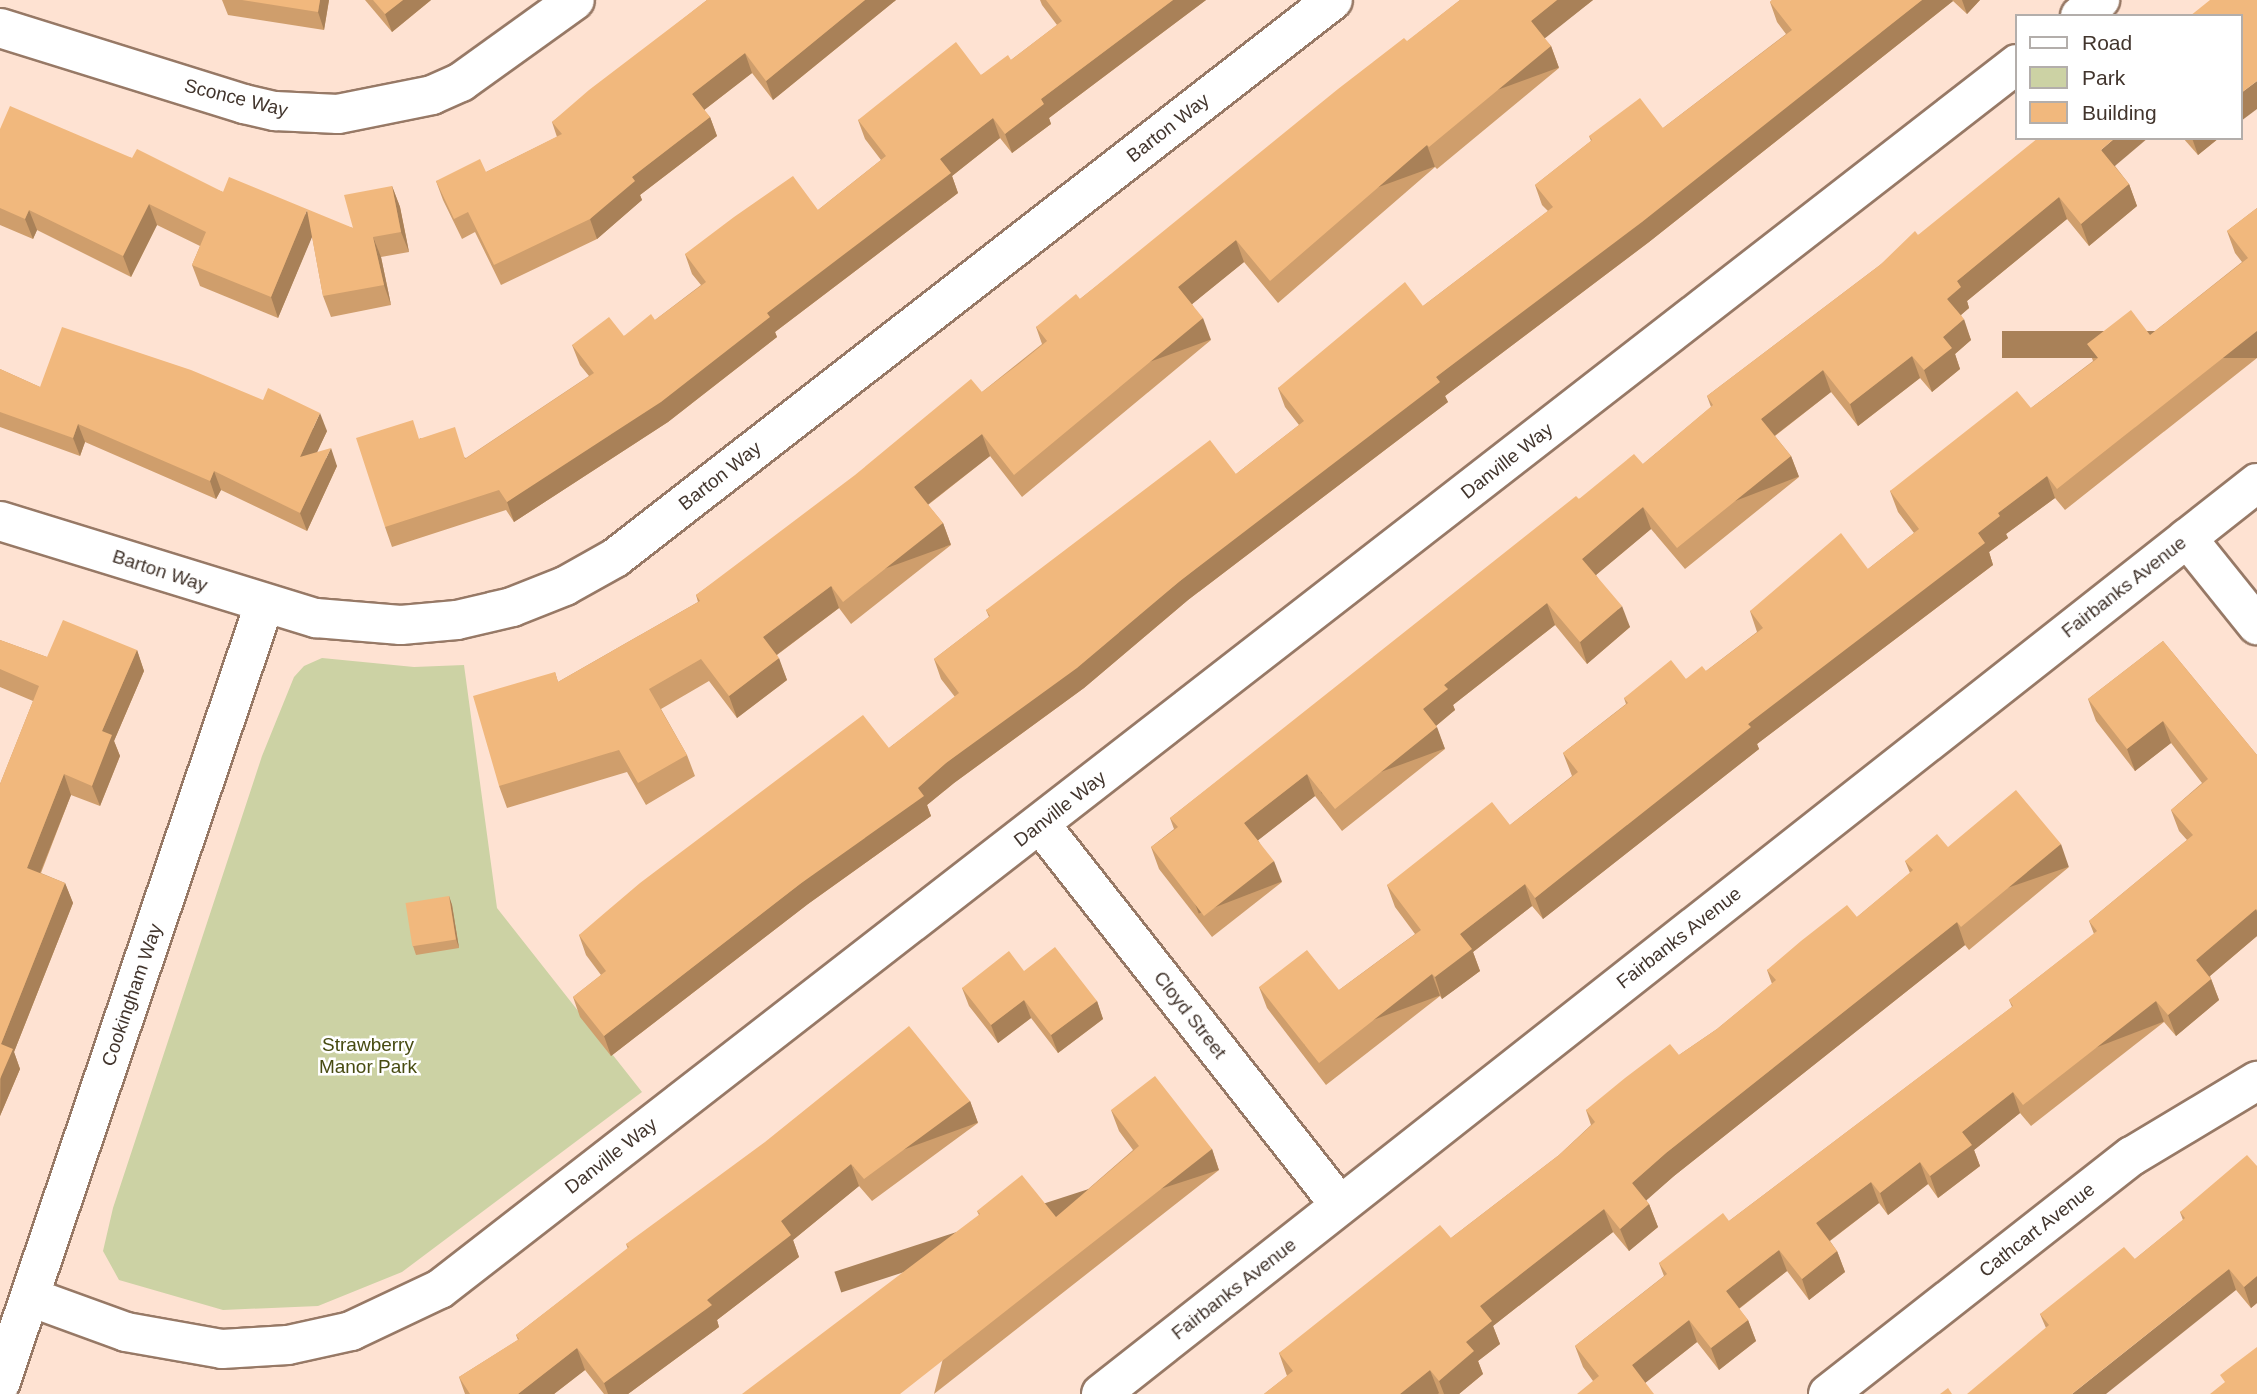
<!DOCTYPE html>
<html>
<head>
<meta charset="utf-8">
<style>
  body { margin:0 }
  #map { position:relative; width:2257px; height:1394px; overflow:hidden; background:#fee2d2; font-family:Arial,sans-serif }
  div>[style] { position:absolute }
  .green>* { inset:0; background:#ccd2a4 }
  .roads { filter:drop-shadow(2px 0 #977966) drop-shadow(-2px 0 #977966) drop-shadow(0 2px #977966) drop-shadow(0 -2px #977966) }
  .street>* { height:38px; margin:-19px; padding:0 19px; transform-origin:19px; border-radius:19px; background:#fff }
  .wall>* { inset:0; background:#cf9e6c }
  .shaded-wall>* { inset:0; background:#a98158; transform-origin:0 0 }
  .building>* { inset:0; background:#f1b87d; transform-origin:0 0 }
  span { translate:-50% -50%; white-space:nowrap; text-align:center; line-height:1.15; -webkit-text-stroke:5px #fff; paint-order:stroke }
  .street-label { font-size:19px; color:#42352d }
  .park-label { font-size:19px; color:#474b11 }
  .legend { position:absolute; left:2015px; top:14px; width:228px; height:126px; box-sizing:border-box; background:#fff; border:2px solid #b3aeab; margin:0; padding:9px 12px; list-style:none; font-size:21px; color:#42352d }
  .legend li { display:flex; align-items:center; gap:14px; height:35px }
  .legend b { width:35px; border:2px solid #b3aeab }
</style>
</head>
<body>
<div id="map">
  <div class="green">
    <div style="clip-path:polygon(322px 658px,414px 667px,464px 665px,497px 908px,642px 1092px,402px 1272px,318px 1306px,223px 1310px,119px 1280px,103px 1251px,113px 1208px,262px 756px,294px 677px,304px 666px)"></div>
  </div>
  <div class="roads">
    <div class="street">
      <div style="left:2080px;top:16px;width:26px;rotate:-39deg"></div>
      <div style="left:0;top:28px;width:256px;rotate:17.3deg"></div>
      <div style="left:244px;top:104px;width:32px;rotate:13deg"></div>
      <div style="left:275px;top:111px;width:63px;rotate:2.7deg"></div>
      <div style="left:338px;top:114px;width:96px;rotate:-11.4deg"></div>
      <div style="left:432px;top:95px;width:32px;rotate:-24deg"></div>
      <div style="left:461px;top:82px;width:140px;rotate:-35.7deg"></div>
      <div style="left:0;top:521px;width:331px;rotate:17.1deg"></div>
      <div style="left:316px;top:618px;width:85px;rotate:4.7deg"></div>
      <div style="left:401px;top:625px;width:56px;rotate:-5.1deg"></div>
      <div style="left:457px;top:620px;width:57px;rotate:-13.3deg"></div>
      <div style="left:512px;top:607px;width:57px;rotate:-21.6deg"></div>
      <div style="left:565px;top:586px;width:57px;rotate:-29.2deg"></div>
      <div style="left:615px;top:558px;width:909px;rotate:-37.85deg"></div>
      <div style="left:2187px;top:538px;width:112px;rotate:51.2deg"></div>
      <div style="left:1040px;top:824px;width:485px;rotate:51.8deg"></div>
      <div style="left:30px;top:1297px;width:102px;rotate:20deg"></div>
      <div style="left:126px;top:1332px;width:97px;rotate:10deg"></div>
      <div style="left:222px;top:1349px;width:66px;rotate:-3.5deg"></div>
      <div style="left:288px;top:1345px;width:65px;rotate:-12.5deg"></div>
      <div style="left:351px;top:1331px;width:98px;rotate:-25.3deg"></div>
      <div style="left:440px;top:1289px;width:1997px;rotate:-37.84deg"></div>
      <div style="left:0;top:1384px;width:823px;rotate:-71.28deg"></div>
      <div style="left:1101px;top:1394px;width:1472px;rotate:-38.24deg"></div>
      <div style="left:1828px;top:1394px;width:386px;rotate:-38.1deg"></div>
      <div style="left:2132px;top:1156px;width:146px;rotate:-31deg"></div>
    </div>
  </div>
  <div class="wall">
    <div style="clip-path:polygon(222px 0,329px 0,324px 30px,228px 15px)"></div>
    <div style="clip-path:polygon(365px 0,431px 0,392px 32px)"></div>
    <div style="clip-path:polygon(707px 0,896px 0,773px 100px,752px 73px,704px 110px,710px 117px,717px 136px,640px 195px,642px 200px,597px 239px,501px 285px,475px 232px,462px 239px,443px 200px,436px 181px,486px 172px,557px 137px,552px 122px)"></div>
    <div style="clip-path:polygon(1040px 0,1206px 0,1049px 118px,1051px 124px,1012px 153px,1000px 138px,952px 176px,958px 193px,775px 332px,777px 337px,668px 422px,514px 522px,506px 510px,392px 547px,385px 527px,420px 438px,466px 458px,589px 376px,580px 365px,572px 345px,624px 336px,655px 320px,701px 285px,692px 274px,685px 254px,818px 210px,881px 160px,865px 139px,858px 120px,981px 75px,1011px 60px,1057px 25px,1042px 5px)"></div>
    <div style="clip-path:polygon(1460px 0,1593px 0,1544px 38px,1551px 46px,1559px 68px,1437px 169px,1435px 167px,1278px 303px,1244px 262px,1192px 304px,1211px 340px,1022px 497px,990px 456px,928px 505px,943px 523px,951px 545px,851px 624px,839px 608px,777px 655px,787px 680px,737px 718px,709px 681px,661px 709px,687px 755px,695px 776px,646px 805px,627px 772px,507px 808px,499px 786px,555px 672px,558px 682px,698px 602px,696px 595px,982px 392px,1042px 344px,1036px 327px,1080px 299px)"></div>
    <div style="clip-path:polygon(1772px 0,1980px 0,1967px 14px,1953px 1px,1649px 242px,1445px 396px,1448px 402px,1188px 600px,1084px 688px,954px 783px,927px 805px,931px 816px,808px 904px,611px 1056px,580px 1017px,573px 997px,601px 975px,586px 955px,579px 935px,889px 748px,955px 697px,941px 679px,934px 659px,989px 617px,986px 610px,1236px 474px,1299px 425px,1285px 407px,1278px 388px,1423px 306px,1548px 211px,1542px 205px,1535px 185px,1591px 141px,1589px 136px,1663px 128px,1786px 34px,1777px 22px,1770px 2px)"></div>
    <div style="clip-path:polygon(0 129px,132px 158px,223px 192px,353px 228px,392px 186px,400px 207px,409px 252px,381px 257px,391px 305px,331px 317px,323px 296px,312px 236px,278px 318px,200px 286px,192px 265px,200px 246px,157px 225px,131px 277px,37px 230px,33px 239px,0 225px)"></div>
    <div style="clip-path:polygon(2183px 138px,2219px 138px,2198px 155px)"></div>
    <div style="clip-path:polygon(2115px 166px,2129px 184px,2137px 206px,2089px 246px,2067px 219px,1967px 301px,1969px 308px,1961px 315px,1971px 340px,1955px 354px,1960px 369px,1932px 392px,1920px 378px,1858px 426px,1831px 392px,1775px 436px,1791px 456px,1799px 477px,1685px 569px,1651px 529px,1596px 575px,1630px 627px,1587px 664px,1555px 625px,1453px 705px,1455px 710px,1436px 726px,1445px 749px,1342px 831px,1315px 796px,1258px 840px,1282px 882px,1212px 937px,1159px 869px,1151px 847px,1174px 829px,1170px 818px,1579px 499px,1643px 464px,1711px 407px,1707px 396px,1880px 265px,1918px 235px)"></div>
    <div style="clip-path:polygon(2257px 208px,2257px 358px,2065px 510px,2055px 498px,2006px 534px,2008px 538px,1989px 552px,1993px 565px,1757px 744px,1759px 749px,1543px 919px,1532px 906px,1473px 952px,1480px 971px,1442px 999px,1440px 996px,1326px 1085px,1267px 1008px,1259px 987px,1339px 990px,1415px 934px,1395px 907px,1387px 885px,1510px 825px,1572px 776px,1563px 753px,1626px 704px,1624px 698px,1686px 679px,1706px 671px,1757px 632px,1750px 611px,1868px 569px,1914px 533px,1898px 512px,1890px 491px,2031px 408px,2093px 361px,2087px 344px,2150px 335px,2242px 262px,2235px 253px,2227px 231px)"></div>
    <div style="clip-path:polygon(0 369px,40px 387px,327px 431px,317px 452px,337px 466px,307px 531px,221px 490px,216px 499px,85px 442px,80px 456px,0 427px)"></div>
    <div style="clip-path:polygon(0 640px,47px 657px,137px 650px,144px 671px,114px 741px,120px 756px,100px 806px,71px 795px,41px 873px,65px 883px,73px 903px,14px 1052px,20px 1069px,0 1116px,0 784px,33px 701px,0 687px)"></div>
    <div style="clip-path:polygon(2163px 641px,2257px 755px,2257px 936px,2210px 976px,2219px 1000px,2176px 1036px,2164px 1022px,2031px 1126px,2020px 1113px,1974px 1150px,1980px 1166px,1938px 1198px,1928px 1184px,1888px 1215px,1879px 1203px,1830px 1241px,1837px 1251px,1845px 1272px,1809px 1300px,1787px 1271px,1739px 1309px,1748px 1320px,1756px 1341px,1719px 1370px,1697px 1342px,1645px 1383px,1593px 1381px,1583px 1367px,1575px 1346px,1664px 1276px,1659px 1263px,1729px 1221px,2012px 1007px,2009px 1000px,2094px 934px,2089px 921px,2187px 840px,2179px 831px,2171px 810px,2202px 783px,2171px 743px,2135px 771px,2096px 721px,2088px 699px)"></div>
    <div style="clip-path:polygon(1948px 847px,2069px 867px,1969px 950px,1965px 945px,1674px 1176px,1646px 1200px,1649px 1204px,1658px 1227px,1629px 1251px,1613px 1232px,1493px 1326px,1500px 1344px,1478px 1361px,1483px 1374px,1459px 1394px,1264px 1394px,1287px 1376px,1279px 1353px,1451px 1238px,1559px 1155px,1591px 1125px,1586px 1110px,1679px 1055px,1717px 1029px,1772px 984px,1767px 970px,1857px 917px,1910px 873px,1905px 861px)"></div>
    <div style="clip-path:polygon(449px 896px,452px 905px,459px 948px,416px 955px,413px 946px)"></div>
    <div style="clip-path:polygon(1024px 971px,1097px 1001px,1103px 1019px,1058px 1053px,1031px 1018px,998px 1043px,969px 1006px,962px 988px)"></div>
    <div style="clip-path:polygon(970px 1101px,978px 1123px,872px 1201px,859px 1186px,793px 1240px,799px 1257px,717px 1320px,719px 1327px,628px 1394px,604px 1394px,585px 1370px,554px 1394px,465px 1394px,459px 1377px,518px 1340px,516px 1335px,628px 1249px,626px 1244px)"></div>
    <div style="clip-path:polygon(1111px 1110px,1212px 1149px,1219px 1170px,934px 1394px,979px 1215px,977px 1211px,1056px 1217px,1133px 1150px,1119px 1131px)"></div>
    <div style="clip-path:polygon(2257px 1166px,2257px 1303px,2251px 1308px,2236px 1290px,2046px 1328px,2040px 1314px,2135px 1259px,2183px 1220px,2180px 1212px)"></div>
  </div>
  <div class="shaded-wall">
    <div style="clip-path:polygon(320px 0,329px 0,324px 30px,318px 12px)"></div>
    <div style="clip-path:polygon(403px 0,431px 0,392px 32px,385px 14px)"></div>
    <div style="clip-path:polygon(865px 0,896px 0,773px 100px,766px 81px)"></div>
    <div style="clip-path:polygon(1173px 0,1206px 0,1049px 118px,1051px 124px,1012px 153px,1005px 134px,1041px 99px)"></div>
    <div style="clip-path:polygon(1557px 0,1593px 0,1539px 43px,1531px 21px)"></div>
    <div style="clip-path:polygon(1922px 0,1952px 0,1953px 1px,1649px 242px,1445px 396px,1448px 402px,1188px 600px,1084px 688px,954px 783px,927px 805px,931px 816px,808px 904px,611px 1056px,604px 1036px,800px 884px,946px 763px,1180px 581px,1436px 377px)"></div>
    <div style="clip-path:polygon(1962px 0,1980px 0,1967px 14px)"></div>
    <div style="left:1551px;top:46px;width:23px;height:158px;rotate:70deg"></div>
    <div style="clip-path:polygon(745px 53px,752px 73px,699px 114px,692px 94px)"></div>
    <div style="clip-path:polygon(2257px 81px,2257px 109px,2241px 121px,2241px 93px)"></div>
    <div style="clip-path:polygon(710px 117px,717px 136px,640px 195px,642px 200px,597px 239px,590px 219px,632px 177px)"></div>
    <div style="clip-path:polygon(993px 118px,1000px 138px,952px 176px,958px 193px,775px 332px,777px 337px,668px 422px,514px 522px,507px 502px,767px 313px,940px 159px)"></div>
    <div style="clip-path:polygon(2115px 138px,2148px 138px,2109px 171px,2101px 150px)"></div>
    <div style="clip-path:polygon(2192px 138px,2219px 138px,2198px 155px)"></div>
    <div style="left:1427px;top:145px;width:23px;height:208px;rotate:70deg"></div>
    <div style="clip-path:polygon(2129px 184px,2137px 206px,2089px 246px,2081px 224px)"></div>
    <div style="clip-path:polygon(392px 186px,400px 207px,409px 252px,401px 232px)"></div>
    <div style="clip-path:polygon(2059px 197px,2067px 219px,1967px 301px,1969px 308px,1955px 320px,1947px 299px,1957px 281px)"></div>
    <div style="clip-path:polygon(149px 204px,157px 225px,131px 277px,123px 256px)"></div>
    <div style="clip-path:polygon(29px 210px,37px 230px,33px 239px,25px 219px)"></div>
    <div style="clip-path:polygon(307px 210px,315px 230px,278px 318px,271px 297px)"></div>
    <div style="clip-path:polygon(373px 237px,381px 257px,391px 305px,384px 285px)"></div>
    <div style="clip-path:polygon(1236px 240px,1244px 262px,1186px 309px,1178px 287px)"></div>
    <div style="left:1203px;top:318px;width:23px;height:246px;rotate:70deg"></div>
    <div style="clip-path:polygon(1964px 319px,1971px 340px,1955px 354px,1960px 369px,1932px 392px,1924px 370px,1943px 337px)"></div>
    <div style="left:2257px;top:331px;width:27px;height:255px;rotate:90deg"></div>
    <div style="clip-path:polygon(1912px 356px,1920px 378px,1858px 426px,1850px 404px)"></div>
    <div style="clip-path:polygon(1823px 370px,1831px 392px,1769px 440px,1761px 419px)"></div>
    <div style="clip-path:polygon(320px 413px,327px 431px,306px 476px,300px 457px)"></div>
    <div style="clip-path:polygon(78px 424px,85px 442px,80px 456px,73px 438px)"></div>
    <div style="clip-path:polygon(982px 434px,990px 456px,922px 509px,914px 487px)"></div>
    <div style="clip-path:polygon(331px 448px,337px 466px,307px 531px,300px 513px)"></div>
    <div style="left:1791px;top:456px;width:22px;height:146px;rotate:69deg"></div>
    <div style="clip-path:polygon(214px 471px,221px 490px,216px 499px,210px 481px)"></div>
    <div style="clip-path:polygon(2047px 476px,2055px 498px,2006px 534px,2008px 538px,1989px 552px,1993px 565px,1757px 744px,1759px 749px,1543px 919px,1535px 898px,1748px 724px,1978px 533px,1998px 513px)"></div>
    <div style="clip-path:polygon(1643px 507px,1651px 529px,1590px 580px,1582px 559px)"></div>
    <div style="left:943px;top:523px;width:23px;height:127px;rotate:70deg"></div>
    <div style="clip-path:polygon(831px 586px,839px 608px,771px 659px,763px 637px)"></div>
    <div style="clip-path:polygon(1547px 603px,1555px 625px,1453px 705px,1455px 710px,1431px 730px,1423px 709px,1444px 685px)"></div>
    <div style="clip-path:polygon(1622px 606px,1630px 627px,1587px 664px,1580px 642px)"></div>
    <div style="clip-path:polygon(137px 650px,144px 671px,114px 741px,120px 756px,100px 806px,92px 786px,102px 731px)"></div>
    <div style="clip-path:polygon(779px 658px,787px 680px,737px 718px,729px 696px)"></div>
    <div style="clip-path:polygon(2163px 721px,2171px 743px,2135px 771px,2127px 749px)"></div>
    <div style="left:1437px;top:727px;width:23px;height:131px;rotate:70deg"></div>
    <div style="clip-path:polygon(64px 774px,71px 795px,34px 888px,27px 868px)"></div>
    <div style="clip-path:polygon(1307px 774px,1315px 796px,1252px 845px,1244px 823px)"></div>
    <div style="left:2061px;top:844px;width:24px;height:130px;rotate:71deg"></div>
    <div style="left:1274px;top:861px;width:22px;height:89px;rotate:69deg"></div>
    <div style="clip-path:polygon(65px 883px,73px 903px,14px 1052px,20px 1069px,0 1116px,1px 1044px)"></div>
    <div style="clip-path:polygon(1525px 884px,1532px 906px,1473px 952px,1480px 971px,1442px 999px,1435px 977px,1460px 934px)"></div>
    <div style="clip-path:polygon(449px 896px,452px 905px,459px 948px,456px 939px)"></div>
    <div style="clip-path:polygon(2256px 909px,2257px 912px,2257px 936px,2204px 981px,2196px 960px)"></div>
    <div style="clip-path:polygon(1957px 922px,1965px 945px,1674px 1176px,1640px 1206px,1632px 1183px,1666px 1153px)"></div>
    <div style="left:1432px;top:974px;width:23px;height:144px;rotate:70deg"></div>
    <div style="clip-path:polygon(2211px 979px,2219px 1000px,2176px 1036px,2168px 1015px)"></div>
    <div style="clip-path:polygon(1024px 1000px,1031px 1018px,998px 1043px,991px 1025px)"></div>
    <div style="clip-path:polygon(1097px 1001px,1103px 1019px,1058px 1053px,1051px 1035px)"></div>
    <div style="left:2156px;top:1001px;width:22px;height:169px;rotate:69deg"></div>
    <div style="clip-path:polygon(2013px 1092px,2020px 1113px,1974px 1150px,1980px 1166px,1938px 1198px,1930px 1176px,1962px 1132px)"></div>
    <div style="left:970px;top:1101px;width:23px;height:132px;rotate:70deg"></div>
    <div style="left:1212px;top:1149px;width:22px;height:397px;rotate:72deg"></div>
    <div style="clip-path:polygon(1920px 1162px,1928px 1184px,1888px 1215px,1880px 1193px)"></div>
    <div style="clip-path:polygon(851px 1164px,859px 1186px,793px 1240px,799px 1257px,717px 1320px,719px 1327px,628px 1394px,608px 1394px,604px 1383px,707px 1300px,781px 1221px)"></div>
    <div style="clip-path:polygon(1871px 1182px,1879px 1203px,1824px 1245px,1816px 1223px)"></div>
    <div style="clip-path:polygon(1649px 1204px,1658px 1227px,1629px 1251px,1620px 1229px)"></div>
    <div style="clip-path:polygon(1604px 1209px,1613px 1232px,1493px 1326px,1500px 1344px,1478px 1361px,1483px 1374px,1459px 1394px,1444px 1394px,1439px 1381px,1466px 1342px,1480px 1306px)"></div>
    <div style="clip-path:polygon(1779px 1250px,1787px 1271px,1733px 1313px,1726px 1291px)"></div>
    <div style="clip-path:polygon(1837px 1251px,1845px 1272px,1809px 1300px,1802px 1279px)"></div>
    <div style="clip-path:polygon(2229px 1269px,2236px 1290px,2106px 1394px,2072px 1394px)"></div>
    <div style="clip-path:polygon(2257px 1276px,2257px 1303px,2251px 1308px,2244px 1287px)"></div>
    <div style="clip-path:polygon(1689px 1320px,1697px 1342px,1640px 1387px,1632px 1365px)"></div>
    <div style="clip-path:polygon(1748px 1320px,1756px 1341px,1719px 1370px,1711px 1348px)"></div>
    <div style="clip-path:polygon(577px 1348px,585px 1370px,554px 1394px,518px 1394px)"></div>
    <div style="clip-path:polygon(1430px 1370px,1439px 1393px,1438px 1394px,1400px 1394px)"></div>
  </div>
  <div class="building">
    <div style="clip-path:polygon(242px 0,320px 0,318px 12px)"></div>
    <div style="clip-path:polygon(373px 0,403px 0,385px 14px)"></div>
    <div style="clip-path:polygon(707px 0,865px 0,766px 81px,745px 53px,692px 94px,710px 117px,632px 177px,635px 181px,590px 219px,494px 265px,468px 212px,454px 219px,436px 181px,480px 159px,486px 172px,562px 134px,552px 122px,589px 90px)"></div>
    <div style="clip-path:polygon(1046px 0,1173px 0,1041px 99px,1044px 104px,1005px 134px,993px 118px,940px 159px,951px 173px,767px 313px,770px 317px,661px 402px,507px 502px,499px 490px,385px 527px,356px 438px,413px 420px,419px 439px,455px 427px,465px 459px,594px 373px,572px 345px,609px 317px,624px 336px,651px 314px,655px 320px,706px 282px,685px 254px,734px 217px,793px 176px,818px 210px,886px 156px,858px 120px,956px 42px,981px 75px,1008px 55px,1011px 60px,1062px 21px)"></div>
    <div style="clip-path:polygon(1460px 0,1557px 0,1531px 21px,1551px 46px,1429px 147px,1427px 145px,1270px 281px,1236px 240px,1178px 287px,1203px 318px,1014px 475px,982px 434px,914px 487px,943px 523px,843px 602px,831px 586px,763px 637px,779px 658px,729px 696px,701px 659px,649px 689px,687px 755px,638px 783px,619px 750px,499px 786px,473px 696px,555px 672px,558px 682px,700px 601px,696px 595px,855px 475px,971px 379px,982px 392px,1020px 363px,1047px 341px,1036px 327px,1076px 294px,1080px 299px,1338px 89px,1404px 38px,1407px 41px)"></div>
    <div style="clip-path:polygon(1772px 0,1922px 0,1642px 222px,1436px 377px,1440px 382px,1180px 581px,1077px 668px,946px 763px,918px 788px,924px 796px,800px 884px,604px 1036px,573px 997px,606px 971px,579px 935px,640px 883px,863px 715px,889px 748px,959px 693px,934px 659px,990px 616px,986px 610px,1210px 440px,1236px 474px,1304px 421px,1278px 388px,1405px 282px,1423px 306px,1553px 207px,1535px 185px,1592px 140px,1589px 136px,1640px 98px,1663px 128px,1792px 30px,1770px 2px)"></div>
    <div style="clip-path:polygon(2210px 0,2257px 0,2257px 81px,2241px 93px,2241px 16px,2190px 16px)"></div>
    <div style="clip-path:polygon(10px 106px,132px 158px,137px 149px,223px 192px,229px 177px,353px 228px,344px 195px,392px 186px,401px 232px,373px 237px,384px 285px,323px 296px,307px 210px,271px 297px,192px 265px,206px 232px,149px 204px,123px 256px,29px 210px,25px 219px,0 208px,0 129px)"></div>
    <div style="clip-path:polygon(2038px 138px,2115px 138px,2101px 150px,2129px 184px,2081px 224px,2059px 197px,1957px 281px,1961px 287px,1947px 299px,1964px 319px,1943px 337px,1952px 348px,1924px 370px,1912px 356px,1850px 404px,1823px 370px,1761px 419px,1791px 456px,1677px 548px,1643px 507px,1582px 559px,1622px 606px,1580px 642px,1547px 603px,1444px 685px,1448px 689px,1423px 709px,1437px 727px,1335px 809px,1307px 774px,1244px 823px,1274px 861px,1204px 916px,1151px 847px,1178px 827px,1170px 818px,1576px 496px,1579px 499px,1634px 454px,1643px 464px,1713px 405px,1707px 396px,1880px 265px,1915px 231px,1918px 235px)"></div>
    <div style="clip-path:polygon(2257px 208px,2257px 331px,2057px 489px,2047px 476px,1998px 513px,2000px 516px,1978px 533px,1985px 543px,1748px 724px,1751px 727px,1535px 898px,1525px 884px,1460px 934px,1472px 949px,1435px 977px,1432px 974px,1319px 1063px,1259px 987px,1307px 950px,1339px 990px,1421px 930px,1387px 885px,1492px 802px,1510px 825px,1578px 772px,1563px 753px,1628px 703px,1624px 698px,1671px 660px,1686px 679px,1702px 666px,1706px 671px,1763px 628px,1750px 611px,1841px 533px,1868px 569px,1919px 529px,1890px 491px,2017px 391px,2031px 408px,2098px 358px,2087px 344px,2131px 310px,2150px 335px,2248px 258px,2227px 231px)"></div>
    <div style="clip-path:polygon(62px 327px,191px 370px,263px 400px,268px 388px,320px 413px,300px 457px,331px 448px,300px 513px,214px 471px,210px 481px,78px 424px,73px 438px,0 412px,0 369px,40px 387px)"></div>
    <div style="clip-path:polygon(63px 620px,137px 650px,102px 731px,112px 735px,92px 786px,64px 774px,27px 868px,65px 883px,1px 1044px,13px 1049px,0 1079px,0 784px,39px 686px,0 669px,0 640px,47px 657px)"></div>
    <div style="clip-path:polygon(2163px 641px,2257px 755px,2257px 910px,2256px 909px,2196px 960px,2211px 979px,2168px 1015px,2156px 1001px,2023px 1105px,2013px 1092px,1962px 1132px,1972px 1145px,1930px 1176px,1920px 1162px,1880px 1193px,1871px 1182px,1816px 1223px,1837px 1251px,1802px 1279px,1779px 1250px,1726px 1291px,1748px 1320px,1711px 1348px,1689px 1320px,1632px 1365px,1654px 1394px,1577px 1394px,1599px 1376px,1575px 1346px,1667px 1274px,1659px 1263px,1723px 1213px,1729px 1221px,2013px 1006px,2009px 1000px,2097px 931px,2089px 921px,2193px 835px,2171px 810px,2208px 779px,2163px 721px,2127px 749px,2088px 699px)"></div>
    <div style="clip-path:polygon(2016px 790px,2061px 844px,1961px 927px,1957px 922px,1666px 1153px,1632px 1183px,1649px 1204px,1620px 1229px,1604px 1209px,1480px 1306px,1492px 1321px,1466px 1342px,1474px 1351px,1439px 1381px,1430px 1370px,1400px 1394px,1264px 1394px,1293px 1371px,1279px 1353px,1440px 1225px,1451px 1238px,1559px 1155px,1595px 1122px,1586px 1110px,1625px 1078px,1670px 1044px,1679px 1055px,1717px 1029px,1776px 980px,1767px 970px,1801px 941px,1847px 905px,1857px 917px,1913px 870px,1905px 861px,1937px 834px,1948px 847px)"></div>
    <div style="left:449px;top:896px;width:44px;height:44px;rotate:81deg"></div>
    <div style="clip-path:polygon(1055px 947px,1097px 1001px,1051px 1035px,1024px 1000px,991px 1025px,962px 988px,1009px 951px,1024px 971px)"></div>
    <div style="clip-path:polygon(909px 1026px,970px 1101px,864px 1179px,851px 1164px,781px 1221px,791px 1235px,707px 1300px,712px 1305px,604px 1383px,577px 1348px,518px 1394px,470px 1394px,459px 1377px,519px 1339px,516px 1335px,629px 1247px,626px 1244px,765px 1142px)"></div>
    <div style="clip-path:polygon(1155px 1076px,1212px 1149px,900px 1394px,742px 1394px,980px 1214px,977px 1211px,1022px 1175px,1056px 1217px,1139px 1146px,1111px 1110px)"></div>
    <div style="clip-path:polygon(2247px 1155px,2257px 1166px,2257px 1276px,2244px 1287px,2229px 1269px,2072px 1394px,1967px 1394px,2049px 1325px,2040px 1314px,2124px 1247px,2135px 1259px,2185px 1218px,2180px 1212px)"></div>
    <div style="clip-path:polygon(2257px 1347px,2257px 1394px,2210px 1394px,2225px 1382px,2220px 1375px)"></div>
    <div style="clip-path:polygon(1948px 1388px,1952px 1394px,1940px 1394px)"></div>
  </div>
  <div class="street-label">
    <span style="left:236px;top:98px;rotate:14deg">Sconce Way</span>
    <span style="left:1168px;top:128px;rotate:-38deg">Barton Way</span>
    <span style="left:1507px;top:461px;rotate:-38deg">Danville Way</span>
    <span style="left:720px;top:476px;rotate:-38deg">Barton Way</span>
    <span style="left:160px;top:571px;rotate:18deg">Barton Way</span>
    <span style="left:2124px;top:587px;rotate:-38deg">Fairbanks Avenue</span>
    <span style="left:1060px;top:809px;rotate:-38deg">Danville Way</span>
    <span style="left:1679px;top:938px;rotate:-38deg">Fairbanks Avenue</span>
    <span style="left:132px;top:995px;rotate:-71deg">Cookingham Way</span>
    <span style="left:1190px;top:1015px;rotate:52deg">Cloyd Street</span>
    <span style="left:611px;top:1156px;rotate:-38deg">Danville Way</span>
    <span style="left:2037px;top:1230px;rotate:-38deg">Cathcart Avenue</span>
    <span style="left:1234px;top:1289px;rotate:-38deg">Fairbanks Avenue</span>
  </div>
  <div class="park-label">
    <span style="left:368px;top:1056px">Strawberry<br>Manor Park</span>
  </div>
  <ul class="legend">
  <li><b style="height:9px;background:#fff"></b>Road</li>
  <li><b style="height:19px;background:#ccd2a4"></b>Park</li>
  <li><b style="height:19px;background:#f1b87d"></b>Building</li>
  </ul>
</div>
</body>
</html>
